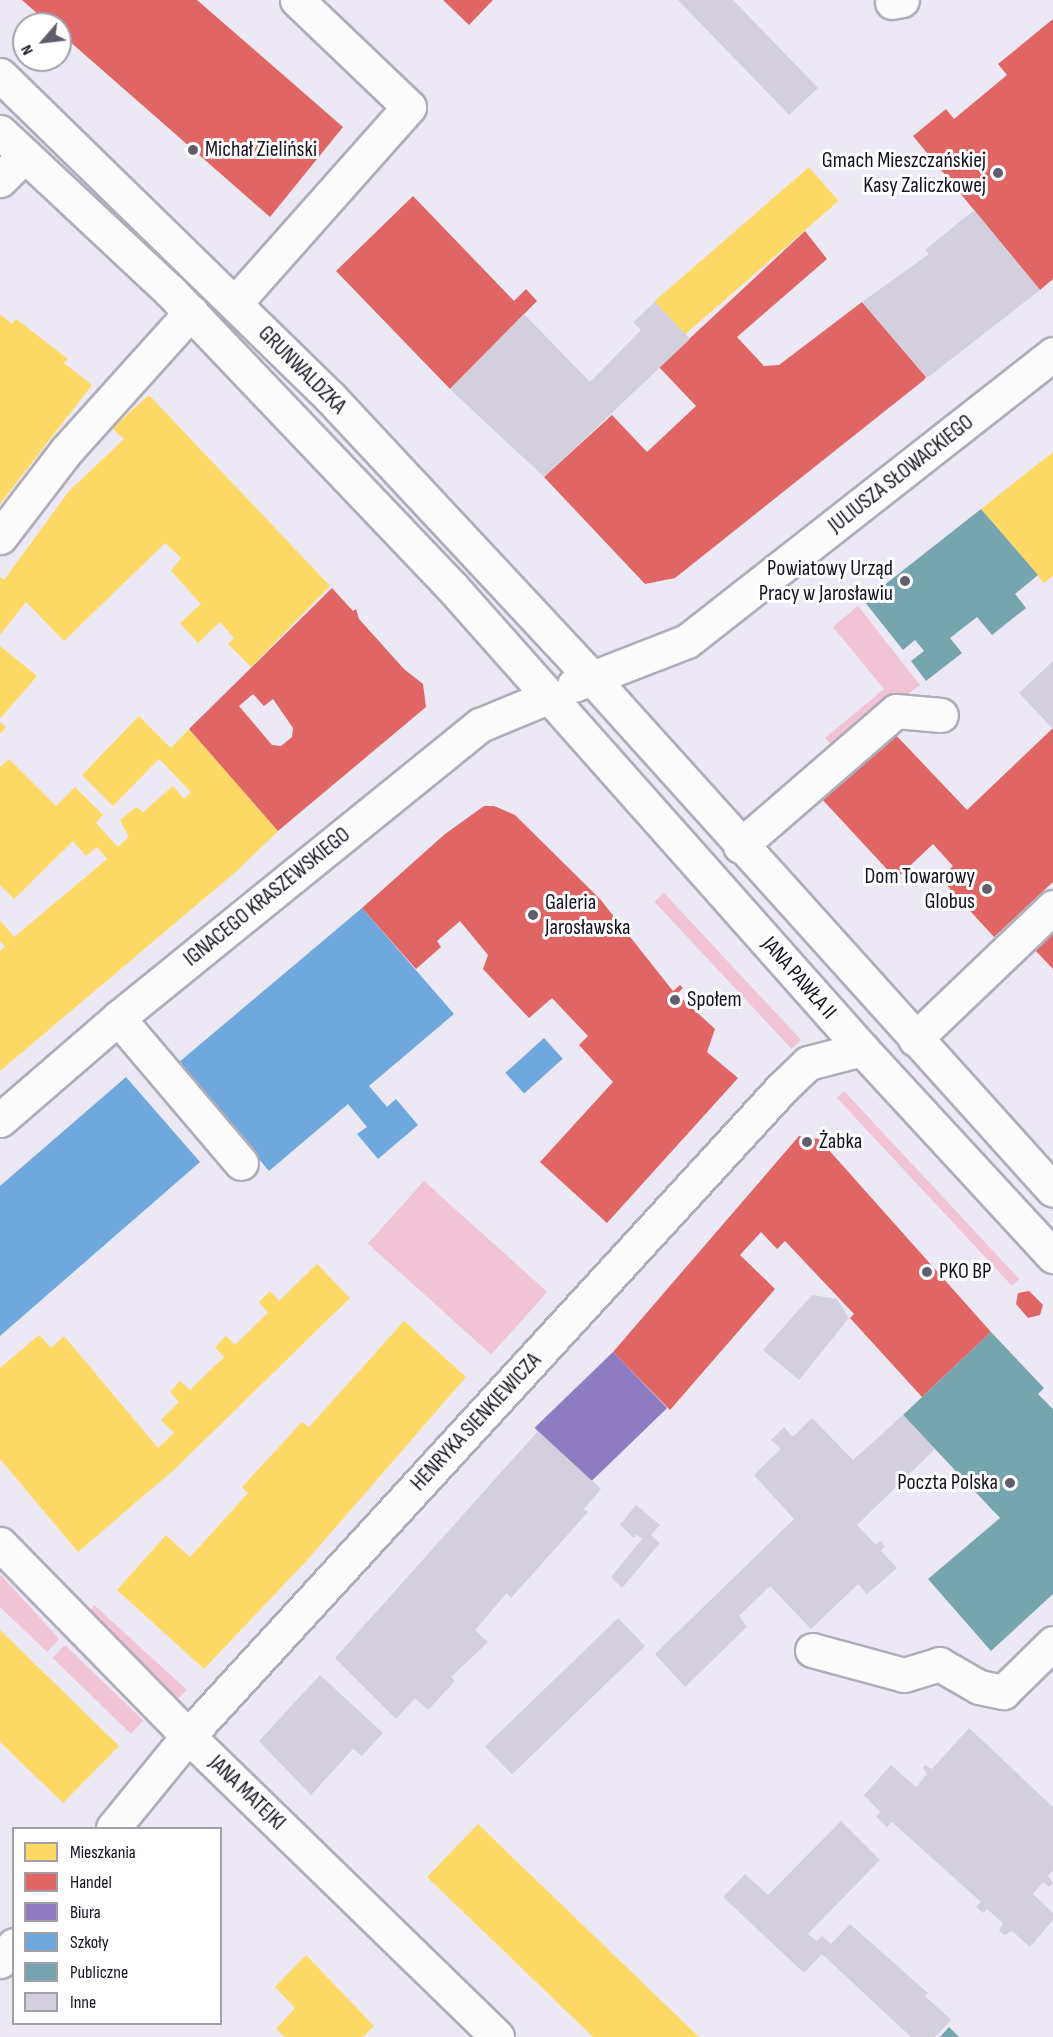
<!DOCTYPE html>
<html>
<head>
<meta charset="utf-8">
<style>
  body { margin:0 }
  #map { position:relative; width:1053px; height:2037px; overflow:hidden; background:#ece9f4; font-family:"Sofia Sans Condensed",sans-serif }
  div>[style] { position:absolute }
  .green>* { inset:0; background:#f0c3d5; transform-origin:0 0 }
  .homes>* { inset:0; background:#ffd966; transform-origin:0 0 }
  .shops>* { inset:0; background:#e06666 }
  .offices>* { inset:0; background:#8e7cc3; transform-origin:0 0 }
  .schools>* { inset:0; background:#6fa8dc; transform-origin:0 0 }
  .public>* { inset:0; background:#76a5af }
  .building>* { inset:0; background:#d3cfdd; transform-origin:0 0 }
  .roads { filter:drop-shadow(2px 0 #b1acba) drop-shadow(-2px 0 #b1acba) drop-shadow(0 2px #b1acba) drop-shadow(0 -2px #b1acba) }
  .minor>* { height:33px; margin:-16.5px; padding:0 16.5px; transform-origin:16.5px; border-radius:16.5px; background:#fcfcfd }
  .major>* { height:33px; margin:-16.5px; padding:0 16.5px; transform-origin:16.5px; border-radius:16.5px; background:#fcfcfd }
  .dots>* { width:16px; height:16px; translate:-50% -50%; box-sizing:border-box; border:3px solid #fff; border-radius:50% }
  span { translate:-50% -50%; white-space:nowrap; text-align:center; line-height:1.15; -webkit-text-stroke:6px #fff; paint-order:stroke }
  .poi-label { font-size:22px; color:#171121 }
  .left { translate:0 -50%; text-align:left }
  .right { translate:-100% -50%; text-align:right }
  .street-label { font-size:22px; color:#171121 }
  .legend { position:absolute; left:12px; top:1827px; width:210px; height:198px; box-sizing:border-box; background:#fff; border:2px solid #a2a0a6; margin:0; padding:8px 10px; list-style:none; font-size:18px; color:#171121 }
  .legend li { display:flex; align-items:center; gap:12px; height:30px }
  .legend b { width:30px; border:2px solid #a2a0a6 }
  .north { position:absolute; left:12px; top:12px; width:60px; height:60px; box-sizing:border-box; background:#fff; border:2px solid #a2a0a6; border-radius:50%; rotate:242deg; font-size:16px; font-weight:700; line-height:24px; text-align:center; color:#171121 }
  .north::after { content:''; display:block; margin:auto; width:21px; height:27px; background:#625d6b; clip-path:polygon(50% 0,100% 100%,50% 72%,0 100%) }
</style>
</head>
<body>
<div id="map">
  <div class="green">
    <div style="clip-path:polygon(858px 606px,920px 685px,879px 715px,815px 770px,809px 764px,831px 744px,825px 738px,884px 689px,833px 627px)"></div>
    <div style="left:664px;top:893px;width:201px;height:13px;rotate:47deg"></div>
    <div style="left:844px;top:1091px;width:257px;height:10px;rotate:47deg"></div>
    <div style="left:424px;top:1181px;width:166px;height:84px;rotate:42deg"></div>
    <div style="clip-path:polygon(0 1574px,59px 1639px,47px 1652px,0 1607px)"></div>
    <div style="clip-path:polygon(94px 1605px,187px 1690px,174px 1703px,89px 1612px)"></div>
    <div style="left:65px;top:1645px;width:109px;height:18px;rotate:44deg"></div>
  </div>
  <div class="homes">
    <div style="left:809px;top:167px;width:45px;height:205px;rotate:49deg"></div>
    <div style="clip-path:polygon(0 314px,12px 324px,16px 319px,68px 359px,64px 363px,92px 385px,0 504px)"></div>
    <div style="clip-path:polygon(149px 395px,330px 586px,251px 667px,228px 644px,234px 638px,220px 622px,198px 643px,180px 623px,201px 604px,171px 571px,181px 558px,165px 543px,64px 641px,26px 602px,0 635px,0 577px,4px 580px,69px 491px,124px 439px,112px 428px)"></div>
    <div style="clip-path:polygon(1053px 452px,1053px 576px,1044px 583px,981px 509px)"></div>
    <div style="clip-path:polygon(0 646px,37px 676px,0 719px)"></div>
    <div style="clip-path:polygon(139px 716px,171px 748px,189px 729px,278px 831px,239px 869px,0 1071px,0 951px,5px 947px,0 941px,0 920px,14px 937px,107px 859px,97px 847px,86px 856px,73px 841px,14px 899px,0 885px,0 767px,9px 759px,56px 806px,75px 787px,103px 815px,96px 823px,118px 847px,129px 837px,120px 820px,136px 807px,143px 812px,173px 786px,184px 799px,191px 792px,159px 759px,113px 806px,82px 775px)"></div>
    <div style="clip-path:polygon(0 722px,6px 727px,0 734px)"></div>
    <div style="clip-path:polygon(317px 1264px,350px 1298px,176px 1468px,78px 1552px,0 1459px,0 1368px,39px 1335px,51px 1348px,64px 1336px,158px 1448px,174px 1433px,161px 1420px,179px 1402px,170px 1392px,180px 1381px,190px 1390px,224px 1357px,215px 1347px,226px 1336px,235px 1345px,268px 1313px,259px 1302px,270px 1291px,279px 1301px)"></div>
    <div style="clip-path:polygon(404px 1321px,466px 1377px,309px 1558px,204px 1669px,117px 1590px,166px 1535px,190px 1557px,248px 1493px,242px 1487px,302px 1422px,309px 1427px)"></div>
    <div style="clip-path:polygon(0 1630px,119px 1746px,63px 1803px,0 1742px)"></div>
    <div style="clip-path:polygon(478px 1824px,699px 2037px,593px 2037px,427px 1877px)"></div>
    <div style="clip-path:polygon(306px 1955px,374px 2026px,363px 2037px,285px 2037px,276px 2029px,295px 2008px,275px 1987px)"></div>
  </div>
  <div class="shops">
    <div style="clip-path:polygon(22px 0,197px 0,343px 127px,270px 217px,60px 33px,60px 24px,49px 24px)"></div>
    <div style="clip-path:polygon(443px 0,493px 0,469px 25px)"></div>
    <div style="clip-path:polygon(1053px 19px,1053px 279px,1040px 290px,913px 136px,946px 109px,954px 119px,1007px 75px,998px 64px)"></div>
    <div style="clip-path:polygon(413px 196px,514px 301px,526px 289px,537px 301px,450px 389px,336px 271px)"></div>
    <div style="clip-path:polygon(805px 231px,827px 259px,737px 337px,764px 366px,779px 365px,862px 302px,926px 377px,924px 380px,675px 578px,645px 584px,544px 477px,612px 415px,647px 452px,696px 406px,659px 367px)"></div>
    <div style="clip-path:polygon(evenodd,332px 588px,353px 611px,356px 609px,359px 619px,404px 669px,423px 684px,426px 707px,278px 831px,189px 729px,332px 588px,253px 694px,264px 706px,273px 699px,293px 728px,292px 737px,281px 746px,272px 745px,239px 706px,253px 694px)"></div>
    <div style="clip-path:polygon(1053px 728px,1053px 882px,994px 937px,940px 878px,953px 866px,933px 844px,896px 879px,821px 798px,893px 732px,967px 810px)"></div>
    <div style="clip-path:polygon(484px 806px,494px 806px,515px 815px,600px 899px,673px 991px,680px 985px,683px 988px,677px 994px,715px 1029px,707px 1052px,738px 1078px,607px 1223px,540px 1162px,613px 1082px,579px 1045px,588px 1036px,552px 998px,529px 1018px,483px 969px,488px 955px,460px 921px,437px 941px,441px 947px,416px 969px,362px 908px,445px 834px)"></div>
    <div style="clip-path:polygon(1053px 929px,1053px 969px,1033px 948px)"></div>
    <div style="clip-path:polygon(799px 1136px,819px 1139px,991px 1332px,922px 1397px,850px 1318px,854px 1314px,785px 1241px,777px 1249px,761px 1232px,740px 1255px,775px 1289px,670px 1410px,613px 1352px)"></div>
    <div style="clip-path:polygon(1029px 1291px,1043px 1305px,1040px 1315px,1028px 1318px,1016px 1304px,1018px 1293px)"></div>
  </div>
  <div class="offices">
    <div style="left:613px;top:1352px;width:78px;height:109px;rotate:46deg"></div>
  </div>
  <div class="schools">
    <div style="clip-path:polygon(362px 908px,454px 1014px,369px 1086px,387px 1107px,396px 1099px,418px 1125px,378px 1159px,357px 1134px,367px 1127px,348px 1104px,269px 1171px,178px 1063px)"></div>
    <div style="left:544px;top:1038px;width:28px;height:52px;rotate:48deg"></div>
    <div style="clip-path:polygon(126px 1077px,200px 1162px,0 1336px,0 1186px)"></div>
  </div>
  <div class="public">
    <div style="clip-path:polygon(981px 509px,1038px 575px,1015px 594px,1026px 608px,992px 635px,977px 617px,950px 638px,962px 653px,926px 681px,911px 661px,924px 651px,915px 640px,903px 650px,864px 601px)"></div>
    <div style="clip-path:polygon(991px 1332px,1044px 1388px,1038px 1394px,1053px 1409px,1053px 1594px,991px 1651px,928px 1579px,1000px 1518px,903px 1415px)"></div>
    <div style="clip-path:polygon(949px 2027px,959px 2037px,940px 2037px)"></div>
  </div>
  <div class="building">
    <div style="clip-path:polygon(678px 0,733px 0,818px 88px,789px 115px)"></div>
    <div style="clip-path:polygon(974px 210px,1040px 290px,927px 378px,862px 302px,929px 254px,925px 250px)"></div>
    <div style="clip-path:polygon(655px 302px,690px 339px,544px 477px,450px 389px,524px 314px,590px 382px,641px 330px,633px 322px)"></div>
    <div style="clip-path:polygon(1053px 661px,1053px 729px,1019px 693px)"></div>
    <div style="clip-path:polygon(812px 1295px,837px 1299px,849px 1318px,799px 1380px,763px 1350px)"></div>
    <div style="clip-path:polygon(903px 1415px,935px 1449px,857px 1525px,876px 1545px,880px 1541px,885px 1546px,881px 1551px,897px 1568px,867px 1594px,858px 1584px,811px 1629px,770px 1586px,739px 1616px,747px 1627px,685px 1687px,655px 1654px,794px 1519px,754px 1475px,781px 1449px,771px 1440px,784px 1427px,793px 1437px,812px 1418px,853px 1460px)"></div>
    <div style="clip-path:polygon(538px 1431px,601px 1489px,584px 1509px,588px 1512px,511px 1598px,507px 1593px,475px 1630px,488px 1642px,451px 1677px,455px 1681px,428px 1710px,415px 1698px,396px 1719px,335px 1658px)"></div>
    <div style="clip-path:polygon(636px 1505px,660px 1525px,651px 1535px,660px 1543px,622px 1588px,611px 1577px,642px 1539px,636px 1534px,634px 1538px,620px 1525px)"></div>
    <div style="left:618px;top:1618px;width:39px;height:185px;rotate:46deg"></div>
    <div style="clip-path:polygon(320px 1675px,383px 1733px,362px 1756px,353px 1749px,311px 1795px,259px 1741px)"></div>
    <div style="clip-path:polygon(969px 1728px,1053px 1807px,1053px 1870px,1048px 1876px,1053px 1883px,1049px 1887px,1043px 1882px,1033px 1894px,1053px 1913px,1053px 1920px,1030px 1947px,1012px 1931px,1005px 1935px,999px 1931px,1003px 1923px,987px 1909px,983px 1913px,976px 1907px,981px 1902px,892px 1822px,887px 1827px,876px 1817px,880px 1812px,864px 1795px,891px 1765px,916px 1787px,927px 1774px,923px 1768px,925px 1765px,932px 1769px)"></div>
    <div style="clip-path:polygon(841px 1821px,880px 1860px,808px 1934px,817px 1941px,822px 1936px,831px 1944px,850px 1924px,928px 1993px,925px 1996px,951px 2020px,935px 2037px,911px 2037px,822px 1954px,804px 1973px,723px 1897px,745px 1874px,768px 1895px)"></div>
  </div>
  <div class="roads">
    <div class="minor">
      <div style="left:892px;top:2px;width:10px;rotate:-11deg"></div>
      <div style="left:0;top:180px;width:35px;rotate:-45deg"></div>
      <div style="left:235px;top:303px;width:262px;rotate:-48.4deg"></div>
      <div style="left:409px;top:107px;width:155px;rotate:-136.3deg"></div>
      <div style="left:0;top:537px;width:108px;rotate:-52.5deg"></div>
      <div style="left:66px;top:451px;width:187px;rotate:-48deg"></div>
      <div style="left:740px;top:846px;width:206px;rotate:-40.9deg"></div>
      <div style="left:896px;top:711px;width:45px;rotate:5.1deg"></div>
      <div style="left:118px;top:1018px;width:190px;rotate:49.7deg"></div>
      <div style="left:915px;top:1039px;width:191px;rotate:-43.7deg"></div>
      <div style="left:0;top:1120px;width:156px;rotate:-40.8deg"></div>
      <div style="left:118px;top:1018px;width:466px;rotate:-39deg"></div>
      <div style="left:480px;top:725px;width:74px;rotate:-22.4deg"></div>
      <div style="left:0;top:1544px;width:269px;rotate:45.6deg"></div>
      <div style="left:188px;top:1736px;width:431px;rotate:44.2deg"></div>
      <div style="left:812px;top:1650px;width:95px;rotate:15.2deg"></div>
      <div style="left:904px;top:1675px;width:37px;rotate:-17deg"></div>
      <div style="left:939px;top:1664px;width:46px;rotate:29.9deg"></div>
      <div style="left:979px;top:1687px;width:25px;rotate:12deg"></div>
      <div style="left:1003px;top:1692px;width:70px;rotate:-44.4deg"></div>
      <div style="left:113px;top:1828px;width:119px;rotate:-50.8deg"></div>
      <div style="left:188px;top:1736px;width:878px;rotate:-47.49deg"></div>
      <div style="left:781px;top:1089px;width:37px;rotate:-44deg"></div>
      <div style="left:808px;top:1063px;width:56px;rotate:-14.5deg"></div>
      <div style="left:0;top:1961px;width:21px;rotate:-49deg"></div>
    </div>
    <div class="major">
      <div style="left:0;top:75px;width:461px;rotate:44.3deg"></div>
      <div style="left:330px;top:397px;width:383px;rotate:47deg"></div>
      <div style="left:591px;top:677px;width:690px;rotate:47.99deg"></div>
      <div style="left:0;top:132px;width:233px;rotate:43.1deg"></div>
      <div style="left:170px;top:291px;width:409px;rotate:46.4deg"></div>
      <div style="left:452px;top:587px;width:618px;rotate:48.41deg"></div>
      <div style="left:862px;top:1049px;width:282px;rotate:47.3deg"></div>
      <div style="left:574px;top:685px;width:121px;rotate:-21.3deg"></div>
      <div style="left:687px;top:641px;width:465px;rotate:-38.1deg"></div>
    </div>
  </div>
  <div class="dots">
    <div style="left:193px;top:150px;background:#625d6b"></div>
    <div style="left:998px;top:173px;background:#625d6b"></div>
    <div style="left:905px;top:581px;background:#625d6b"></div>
    <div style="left:987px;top:889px;background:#625d6b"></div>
    <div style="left:533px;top:915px;background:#625d6b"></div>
    <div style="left:675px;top:1000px;background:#625d6b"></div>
    <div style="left:807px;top:1142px;background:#625d6b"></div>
    <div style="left:927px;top:1272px;background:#625d6b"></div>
    <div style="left:1010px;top:1483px;background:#625d6b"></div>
  </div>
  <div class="poi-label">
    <span class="left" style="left:205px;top:150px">Michał Zieliński</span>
    <span class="right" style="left:986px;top:173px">Gmach Mieszczańskiej<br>Kasy Zaliczkowej</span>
    <span class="right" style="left:893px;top:581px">Powiatowy Urząd<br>Pracy w Jarosławiu</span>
    <span class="right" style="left:975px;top:889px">Dom Towarowy<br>Globus</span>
    <span class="left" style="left:545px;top:915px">Galeria<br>Jarosławska</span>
    <span class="left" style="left:687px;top:1000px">Społem</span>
    <span class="left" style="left:819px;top:1142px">Żabka</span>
    <span class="left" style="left:939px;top:1272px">PKO BP</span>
    <span class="right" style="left:998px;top:1483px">Poczta Polska</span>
  </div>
  <div class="street-label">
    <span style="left:302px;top:370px;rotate:45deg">GRUNWALDZKA</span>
    <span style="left:901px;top:474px;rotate:-38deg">JULIUSZA SŁOWACKIEGO</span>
    <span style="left:267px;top:897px;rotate:-39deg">IGNACEGO KRASZEWSKIEGO</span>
    <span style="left:799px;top:978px;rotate:49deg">JANA PAWŁA II</span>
    <span style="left:476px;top:1422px;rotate:-47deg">HENRYKA SIENKIEWICZA</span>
    <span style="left:247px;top:1793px;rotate:44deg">JANA MATEJKI</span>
  </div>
  <ul class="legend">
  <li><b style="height:16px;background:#ffd966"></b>Mieszkania</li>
  <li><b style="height:16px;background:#e06666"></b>Handel</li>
  <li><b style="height:16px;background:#8e7cc3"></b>Biura</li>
  <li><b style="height:16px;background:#6fa8dc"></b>Szkoły</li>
  <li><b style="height:16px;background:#76a5af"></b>Publiczne</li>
  <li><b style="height:16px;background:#d3cfdd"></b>Inne</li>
  </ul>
  <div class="north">N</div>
</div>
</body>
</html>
